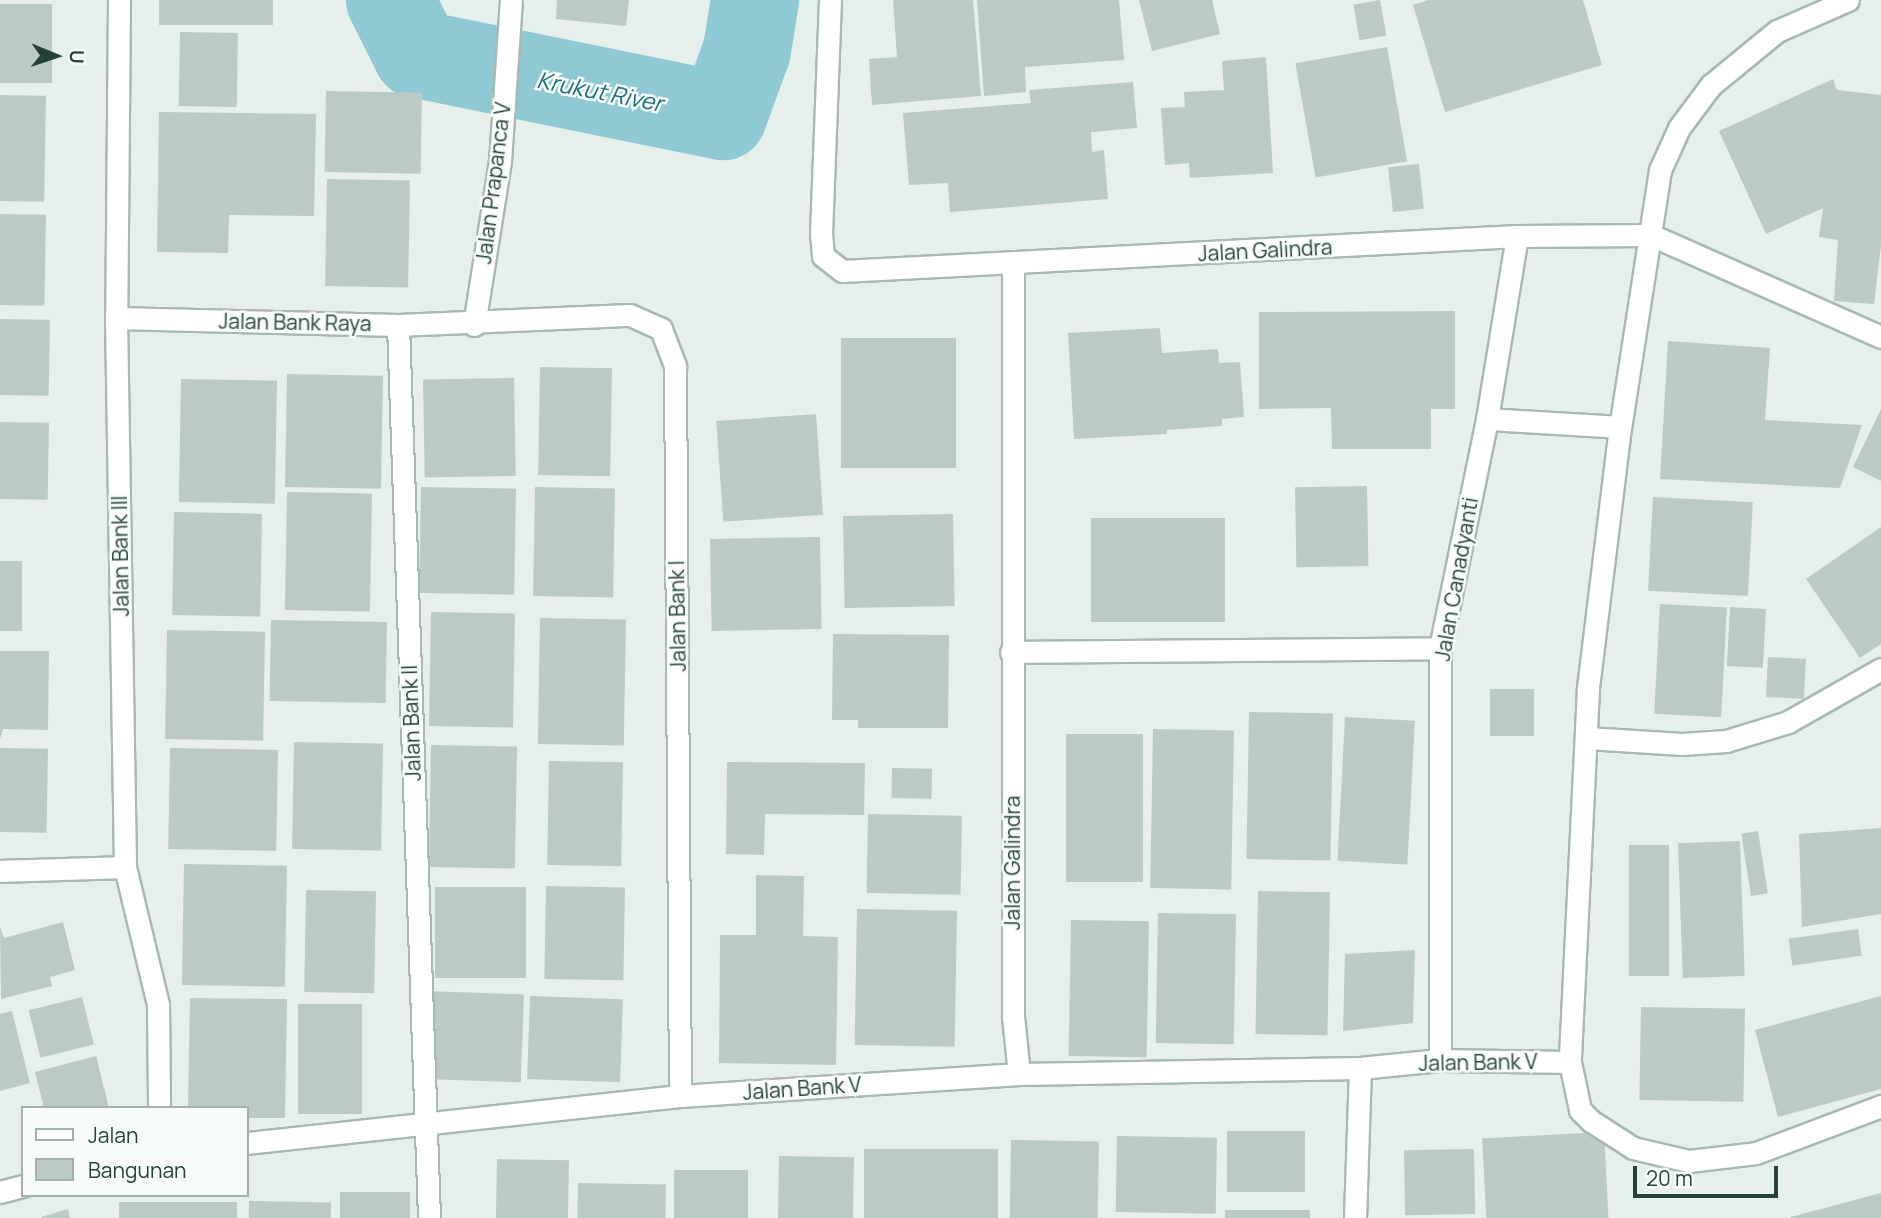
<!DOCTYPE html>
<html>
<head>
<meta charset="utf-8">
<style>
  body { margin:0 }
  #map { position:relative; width:1881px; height:1218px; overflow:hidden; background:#e6efeb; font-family:Manrope,sans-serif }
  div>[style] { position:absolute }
  .river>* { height:88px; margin:-44px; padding:0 44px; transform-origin:44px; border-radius:44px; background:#8ec9d4 }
  .building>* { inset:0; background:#bbcac4; transform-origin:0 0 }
  .roads { filter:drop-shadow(2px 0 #a8b8b2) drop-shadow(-2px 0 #a8b8b2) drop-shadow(0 2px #a8b8b2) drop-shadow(0 -2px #a8b8b2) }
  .minor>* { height:21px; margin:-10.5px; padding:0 10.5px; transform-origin:10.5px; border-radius:10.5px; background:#fff }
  span { translate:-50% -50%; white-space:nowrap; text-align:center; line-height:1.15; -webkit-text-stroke:5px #f7fbf9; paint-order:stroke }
  .street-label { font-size:21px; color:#24423a }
  .water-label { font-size:23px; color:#1c6f80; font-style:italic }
  .legend { position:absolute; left:21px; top:1106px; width:228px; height:91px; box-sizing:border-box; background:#f7fbf9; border:2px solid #a3b1ad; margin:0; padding:9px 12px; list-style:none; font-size:21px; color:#24423a }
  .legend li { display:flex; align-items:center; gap:14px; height:35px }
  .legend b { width:35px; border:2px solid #a3b1ad }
  .north { position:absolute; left:21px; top:21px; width:70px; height:70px; -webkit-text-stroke:5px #f7fbf9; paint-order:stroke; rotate:92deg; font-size:19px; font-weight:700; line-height:28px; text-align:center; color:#24423a }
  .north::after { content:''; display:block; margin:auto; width:24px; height:32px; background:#24423a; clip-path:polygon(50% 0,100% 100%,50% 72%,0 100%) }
  .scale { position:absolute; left:1633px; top:1166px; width:145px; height:32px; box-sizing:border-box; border:4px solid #24423a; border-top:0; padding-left:9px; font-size:21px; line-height:24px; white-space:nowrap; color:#24423a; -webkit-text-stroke:5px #f7fbf9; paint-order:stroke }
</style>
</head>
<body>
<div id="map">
  <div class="river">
    <div style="left:390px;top:0;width:60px;rotate:63.4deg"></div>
    <div style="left:417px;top:54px;width:312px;rotate:11.5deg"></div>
    <div style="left:723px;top:116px;width:70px;rotate:-70deg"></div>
    <div style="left:747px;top:50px;width:51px;rotate:-80.9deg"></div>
  </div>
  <div class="building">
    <div style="left:159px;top:0;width:114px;height:25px"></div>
    <div style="clip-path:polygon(557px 0,629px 0,626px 26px,556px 19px)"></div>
    <div style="clip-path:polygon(893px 0,973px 0,981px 96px,872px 105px,869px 59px,897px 57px)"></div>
    <div style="clip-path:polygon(977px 0,1119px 0,1124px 60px,1025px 67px,1026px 92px,984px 96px)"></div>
    <div style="clip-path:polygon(1139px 0,1212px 0,1220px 34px,1152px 51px)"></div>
    <div style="left:1380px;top:0;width:36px;height:27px;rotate:80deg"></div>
    <div style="clip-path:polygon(1428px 0,1583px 0,1602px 65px,1445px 112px,1413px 5px)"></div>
    <div style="left:0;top:4px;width:52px;height:79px"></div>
    <div style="left:180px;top:32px;width:58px;height:74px;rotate:1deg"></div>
    <div style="left:1387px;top:47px;width:116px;height:93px;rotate:80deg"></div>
    <div style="clip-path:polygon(1266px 57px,1273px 173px,1190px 178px,1189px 163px,1165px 165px,1161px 108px,1185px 107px,1184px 92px,1224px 90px,1222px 61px)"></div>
    <div style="clip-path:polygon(1833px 79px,1837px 90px,1881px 95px,1881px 245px,1874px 304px,1834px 301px,1838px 240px,1819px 237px,1823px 208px,1766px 234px,1719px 131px)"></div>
    <div style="clip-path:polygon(1133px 82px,1137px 128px,1091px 132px,1092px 152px,1104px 150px,1108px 199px,950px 212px,948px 183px,909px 185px,903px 113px,1031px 103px,1029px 90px)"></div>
    <div style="left:326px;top:91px;width:96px;height:81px;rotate:1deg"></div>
    <div style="left:0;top:95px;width:46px;height:106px;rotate:1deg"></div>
    <div style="clip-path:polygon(159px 112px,316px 114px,314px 216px,229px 215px,228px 253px,157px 252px)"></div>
    <div style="left:1419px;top:164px;width:45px;height:31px;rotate:84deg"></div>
    <div style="left:327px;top:179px;width:83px;height:107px;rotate:1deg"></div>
    <div style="left:0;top:214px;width:46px;height:91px;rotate:1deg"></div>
    <div style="clip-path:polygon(1455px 311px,1455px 409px,1431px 409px,1431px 449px,1332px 449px,1331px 408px,1259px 409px,1259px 312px)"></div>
    <div style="left:0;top:319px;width:50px;height:76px;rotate:1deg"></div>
    <div style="clip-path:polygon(1160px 328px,1162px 353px,1218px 349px,1219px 363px,1240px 362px,1244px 417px,1222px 419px,1222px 426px,1167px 430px,1167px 434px,1074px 439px,1068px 333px)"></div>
    <div style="left:956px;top:338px;width:130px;height:115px;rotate:90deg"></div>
    <div style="clip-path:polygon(1668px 341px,1770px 348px,1765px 420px,1862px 425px,1840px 488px,1660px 479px)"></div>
    <div style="left:540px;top:367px;width:72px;height:108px;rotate:1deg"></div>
    <div style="left:287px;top:374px;width:96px;height:113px;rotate:1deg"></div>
    <div style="left:514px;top:378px;width:98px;height:91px;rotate:89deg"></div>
    <div style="left:181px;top:379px;width:96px;height:123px;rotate:1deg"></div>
    <div style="clip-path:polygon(1881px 409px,1881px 481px,1853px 467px)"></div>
    <div style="left:816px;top:414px;width:101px;height:100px;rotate:86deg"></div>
    <div style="left:0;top:422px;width:49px;height:77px;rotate:1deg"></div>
    <div style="left:1367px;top:486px;width:80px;height:72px;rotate:89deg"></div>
    <div style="left:421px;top:487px;width:95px;height:106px;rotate:1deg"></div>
    <div style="left:535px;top:487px;width:80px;height:109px;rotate:1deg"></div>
    <div style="left:287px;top:492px;width:85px;height:118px;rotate:1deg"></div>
    <div style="left:1653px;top:497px;width:100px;height:94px;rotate:3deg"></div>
    <div style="left:174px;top:512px;width:88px;height:103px;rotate:1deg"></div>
    <div style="left:953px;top:514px;width:92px;height:110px;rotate:89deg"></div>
    <div style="left:1091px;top:518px;width:134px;height:104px"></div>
    <div style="clip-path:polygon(1881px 527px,1881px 644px,1860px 658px,1806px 579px)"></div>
    <div style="left:820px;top:537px;width:92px;height:110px;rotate:89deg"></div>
    <div style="left:0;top:561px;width:22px;height:70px"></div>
    <div style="left:1660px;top:604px;width:67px;height:110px;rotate:3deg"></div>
    <div style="left:1730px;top:607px;width:36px;height:59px;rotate:3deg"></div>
    <div style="left:431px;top:612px;width:84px;height:114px;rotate:1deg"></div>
    <div style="left:540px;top:618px;width:86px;height:126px;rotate:1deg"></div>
    <div style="left:271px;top:620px;width:116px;height:81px;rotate:1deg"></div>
    <div style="left:167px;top:630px;width:98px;height:109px;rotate:1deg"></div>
    <div style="clip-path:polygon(833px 634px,949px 635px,948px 728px,858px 728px,858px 720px,832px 720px)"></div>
    <div style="clip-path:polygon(0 651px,49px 651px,48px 730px,3px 729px,0 739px)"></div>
    <div style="left:1768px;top:657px;width:38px;height:40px;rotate:3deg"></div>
    <div style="left:1490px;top:689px;width:44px;height:47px"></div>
    <div style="left:1249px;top:712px;width:84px;height:147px;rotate:1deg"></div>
    <div style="left:1345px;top:717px;width:70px;height:144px;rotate:3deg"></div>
    <div style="left:1153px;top:729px;width:81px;height:159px;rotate:1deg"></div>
    <div style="left:1066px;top:734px;width:77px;height:148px"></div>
    <div style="left:294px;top:742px;width:89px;height:107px;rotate:1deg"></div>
    <div style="left:431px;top:745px;width:86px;height:122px;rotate:1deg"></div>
    <div style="left:0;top:748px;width:48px;height:84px;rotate:1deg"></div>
    <div style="left:170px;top:748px;width:108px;height:101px;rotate:1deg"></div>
    <div style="left:549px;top:761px;width:74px;height:104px;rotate:1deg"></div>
    <div style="clip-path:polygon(727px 762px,865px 763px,864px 815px,765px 814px,764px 855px,726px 854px)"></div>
    <div style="left:892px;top:768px;width:40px;height:30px;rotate:1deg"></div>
    <div style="left:868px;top:814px;width:94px;height:79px;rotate:1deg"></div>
    <div style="clip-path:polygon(1881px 828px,1881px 914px,1802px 927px,1799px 834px)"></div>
    <div style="left:1758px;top:831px;width:63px;height:17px;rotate:81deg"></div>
    <div style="left:1740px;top:841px;width:135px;height:62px;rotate:88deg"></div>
    <div style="left:1629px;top:845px;width:40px;height:131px"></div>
    <div style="left:184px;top:864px;width:103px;height:121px;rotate:1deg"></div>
    <div style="clip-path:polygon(756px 875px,804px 876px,803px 936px,838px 937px,836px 1065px,719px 1063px,720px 935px,756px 935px)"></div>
    <div style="left:546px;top:886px;width:79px;height:93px;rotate:1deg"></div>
    <div style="left:435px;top:887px;width:91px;height:91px"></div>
    <div style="left:306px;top:890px;width:70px;height:102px;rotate:1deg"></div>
    <div style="left:1258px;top:891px;width:72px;height:143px;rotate:1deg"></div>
    <div style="left:857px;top:909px;width:100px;height:136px;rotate:1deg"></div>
    <div style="left:1158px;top:913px;width:78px;height:130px;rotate:1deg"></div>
    <div style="left:1071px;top:920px;width:78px;height:136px;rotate:1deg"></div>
    <div style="clip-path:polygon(63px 922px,75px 970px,50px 977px,52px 986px,1px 999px,0 927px,4px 938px)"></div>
    <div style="left:1858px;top:929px;width:27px;height:70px;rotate:82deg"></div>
    <div style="clip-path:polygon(1415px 950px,1413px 1023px,1343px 1031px,1345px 954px)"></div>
    <div style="left:427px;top:991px;width:97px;height:88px;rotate:2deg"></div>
    <div style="left:530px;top:996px;width:93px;height:83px;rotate:2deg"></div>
    <div style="clip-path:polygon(1881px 996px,1881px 1089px,1778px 1117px,1755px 1030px)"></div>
    <div style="left:82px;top:997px;width:49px;height:55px;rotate:76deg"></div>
    <div style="clip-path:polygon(190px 998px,287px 999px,285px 1118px,247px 1118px,247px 1108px,188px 1108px)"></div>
    <div style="left:298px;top:1004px;width:64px;height:110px"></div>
    <div style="left:1641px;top:1007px;width:104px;height:93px;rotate:1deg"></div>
    <div style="clip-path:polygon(12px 1011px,30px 1083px,0 1091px,0 1014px)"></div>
    <div style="clip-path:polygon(96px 1056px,109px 1108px,44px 1108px,35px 1072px)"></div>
    <div style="left:1305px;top:1131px;width:61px;height:78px;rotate:90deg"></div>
    <div style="left:1604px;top:1132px;width:86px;height:122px;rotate:87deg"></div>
    <div style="left:1117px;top:1136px;width:100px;height:76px;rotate:1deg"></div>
    <div style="left:1011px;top:1140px;width:88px;height:78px;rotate:1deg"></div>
    <div style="left:864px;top:1149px;width:134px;height:69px"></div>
    <div style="left:1474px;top:1149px;width:65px;height:70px;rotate:89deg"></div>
    <div style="left:779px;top:1156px;width:75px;height:62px;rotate:1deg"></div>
    <div style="left:497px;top:1159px;width:72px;height:59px;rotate:1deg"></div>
    <div style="left:674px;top:1170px;width:74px;height:48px"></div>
    <div style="left:578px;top:1183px;width:88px;height:35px;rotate:1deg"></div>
    <div style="left:340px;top:1192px;width:70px;height:26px"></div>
    <div style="clip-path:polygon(1881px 1193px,1881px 1218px,1791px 1218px,1791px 1217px)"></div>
    <div style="left:249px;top:1201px;width:82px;height:17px;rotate:1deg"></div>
    <div style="left:119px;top:1202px;width:118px;height:16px"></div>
    <div style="clip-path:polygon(68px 1209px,70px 1218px,41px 1218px,41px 1217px)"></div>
    <div style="left:1310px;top:1210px;width:8px;height:85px;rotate:90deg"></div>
  </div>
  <div class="roads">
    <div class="minor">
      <div style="left:119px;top:0;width:318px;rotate:90.5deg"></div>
      <div style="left:116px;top:318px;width:549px;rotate:89.06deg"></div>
      <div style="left:125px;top:867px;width:141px;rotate:76.5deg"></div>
      <div style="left:158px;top:1004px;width:104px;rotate:89.4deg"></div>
      <div style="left:830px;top:0;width:233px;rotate:92.2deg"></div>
      <div style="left:821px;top:233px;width:23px;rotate:85deg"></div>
      <div style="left:823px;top:256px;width:24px;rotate:38deg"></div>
      <div style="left:842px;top:271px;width:676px;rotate:-2.97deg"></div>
      <div style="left:1517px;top:236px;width:134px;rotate:-0.4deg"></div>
      <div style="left:1651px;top:235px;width:252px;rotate:23.9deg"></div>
      <div style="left:1848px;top:0;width:77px;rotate:156.4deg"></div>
      <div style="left:1777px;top:31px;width:85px;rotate:140.7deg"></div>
      <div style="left:1711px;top:85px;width:54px;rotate:126.7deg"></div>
      <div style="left:1679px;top:128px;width:46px;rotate:114.3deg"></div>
      <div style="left:1660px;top:170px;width:260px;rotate:98.8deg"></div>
      <div style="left:1620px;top:427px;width:264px;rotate:97deg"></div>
      <div style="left:1588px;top:689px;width:373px;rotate:92.8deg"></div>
      <div style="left:1570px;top:1062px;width:49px;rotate:78.2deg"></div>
      <div style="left:1580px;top:1110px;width:16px;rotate:45deg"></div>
      <div style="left:1591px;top:1121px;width:50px;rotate:32.7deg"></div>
      <div style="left:1633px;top:1148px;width:57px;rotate:13.1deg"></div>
      <div style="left:1689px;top:1161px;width:67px;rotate:-6.8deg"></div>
      <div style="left:1756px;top:1153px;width:134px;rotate:-20.6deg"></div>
      <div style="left:1013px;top:265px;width:751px;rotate:90deg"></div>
      <div style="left:1013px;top:1016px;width:58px;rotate:84.1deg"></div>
      <div style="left:116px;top:318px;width:282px;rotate:1.4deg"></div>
      <div style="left:398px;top:325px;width:232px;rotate:-2.5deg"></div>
      <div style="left:630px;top:315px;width:34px;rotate:24deg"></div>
      <div style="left:661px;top:329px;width:40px;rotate:69deg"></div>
      <div style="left:675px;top:366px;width:730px;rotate:89.61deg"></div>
      <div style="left:398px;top:325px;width:894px;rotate:88.01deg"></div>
      <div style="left:474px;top:325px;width:166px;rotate:-81deg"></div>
      <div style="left:500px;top:161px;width:161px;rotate:-86.1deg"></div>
      <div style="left:1487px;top:419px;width:133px;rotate:3.4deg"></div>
      <div style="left:1011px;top:652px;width:429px;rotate:-0.5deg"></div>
      <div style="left:1587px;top:738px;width:95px;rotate:3.6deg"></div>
      <div style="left:1682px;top:744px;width:44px;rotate:-3.9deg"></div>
      <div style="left:1726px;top:741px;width:65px;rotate:-17deg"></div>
      <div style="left:1788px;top:722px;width:107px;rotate:-29.7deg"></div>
      <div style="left:0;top:871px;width:125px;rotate:-1.8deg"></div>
      <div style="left:1440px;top:1060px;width:412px;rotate:-90deg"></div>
      <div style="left:1440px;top:648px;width:234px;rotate:-78.4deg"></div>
      <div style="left:1487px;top:419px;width:185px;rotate:-80.7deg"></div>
      <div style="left:247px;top:1143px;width:436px;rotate:-6.2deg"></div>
      <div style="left:680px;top:1096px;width:340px;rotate:-3.7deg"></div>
      <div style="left:1019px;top:1074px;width:341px;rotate:-1deg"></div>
      <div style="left:1360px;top:1068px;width:80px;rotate:-5.7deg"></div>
      <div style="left:1440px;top:1060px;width:130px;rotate:0.9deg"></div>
      <div style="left:0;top:1192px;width:24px;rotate:-15deg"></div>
      <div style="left:1355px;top:1218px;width:150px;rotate:-88.1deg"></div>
    </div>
  </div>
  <div class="street-label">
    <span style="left:493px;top:183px;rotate:-83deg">Jalan Prapanca V</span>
    <span style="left:1265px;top:250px;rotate:-3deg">Jalan Galindra</span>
    <span style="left:295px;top:322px;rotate:1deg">Jalan Bank Raya</span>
    <span style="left:120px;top:556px;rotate:-91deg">Jalan Bank III</span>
    <span style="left:1456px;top:579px;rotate:-80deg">Jalan Canadyanti</span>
    <span style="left:677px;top:616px;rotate:-91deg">Jalan Bank I</span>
    <span style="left:411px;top:723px;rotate:-92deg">Jalan Bank II</span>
    <span style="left:1012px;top:863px;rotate:-90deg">Jalan Galindra</span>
    <span style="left:1478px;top:1062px;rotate:-1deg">Jalan Bank V</span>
    <span style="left:802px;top:1088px;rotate:-4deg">Jalan Bank V</span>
  </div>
  <div class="water-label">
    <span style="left:600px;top:91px;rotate:11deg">Krukut River</span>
  </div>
  <ul class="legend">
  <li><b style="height:9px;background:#fff"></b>Jalan</li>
  <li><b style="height:19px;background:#bbcac4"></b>Bangunan</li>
  </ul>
  <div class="north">U</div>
  <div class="scale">20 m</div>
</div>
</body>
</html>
